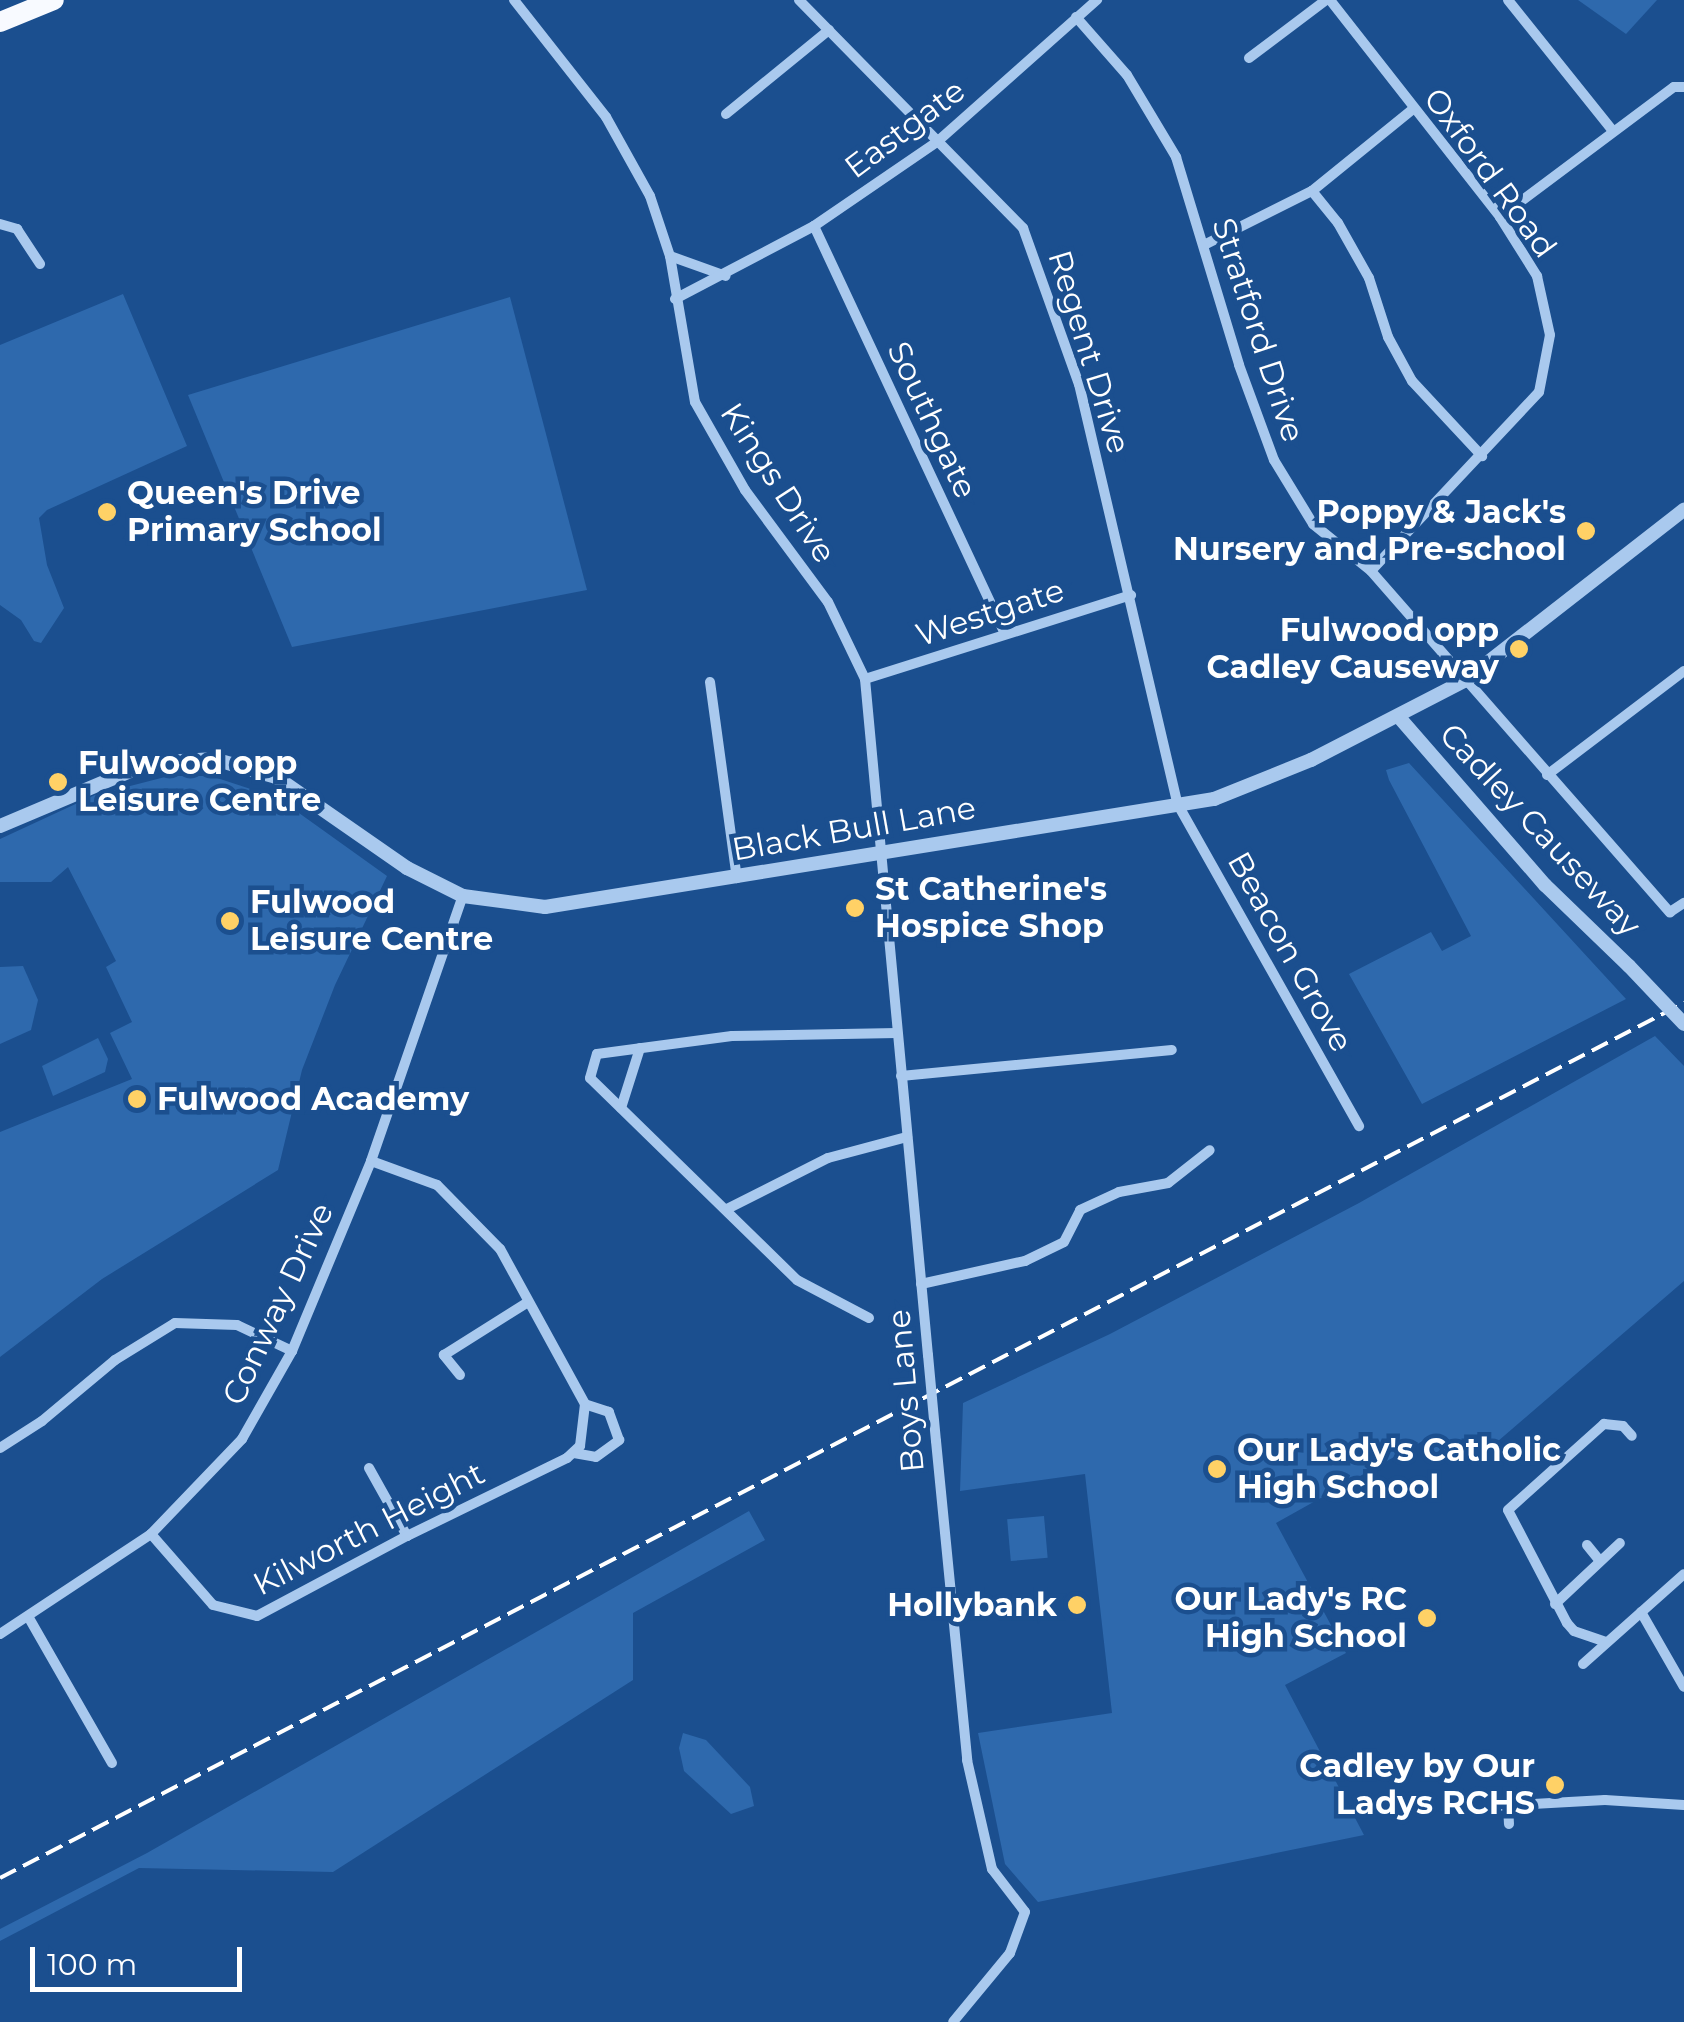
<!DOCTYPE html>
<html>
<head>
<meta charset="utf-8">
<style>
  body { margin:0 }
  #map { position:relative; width:1684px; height:2022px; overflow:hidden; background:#1b4f8f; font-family:Montserrat,sans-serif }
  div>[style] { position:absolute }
  .green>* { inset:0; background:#2e69ad; transform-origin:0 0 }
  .minor>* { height:10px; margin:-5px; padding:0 5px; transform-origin:5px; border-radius:5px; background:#a9c9ee }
  .tertiary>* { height:14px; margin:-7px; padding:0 7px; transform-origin:7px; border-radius:7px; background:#a9c9ee }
  .trunk>* { height:20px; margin:-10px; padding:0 10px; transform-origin:10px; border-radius:10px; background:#f8faff }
  .rail>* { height:4px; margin-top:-2px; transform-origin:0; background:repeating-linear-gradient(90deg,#fff 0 18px,transparent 0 26px) }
  .minor-bridge>* { height:10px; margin:-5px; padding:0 5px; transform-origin:5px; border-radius:5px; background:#a9c9ee }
  .tertiary-bridge>* { height:14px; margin:-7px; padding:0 7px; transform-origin:7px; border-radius:7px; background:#a9c9ee }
  .dots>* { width:28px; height:28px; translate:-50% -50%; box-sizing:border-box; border:5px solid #1b4f8f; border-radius:50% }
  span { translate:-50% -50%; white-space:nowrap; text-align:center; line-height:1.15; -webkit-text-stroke:9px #1b4f8f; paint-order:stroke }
  .street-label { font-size:32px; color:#fff }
  .poi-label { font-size:32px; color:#fff; font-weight:700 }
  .left { translate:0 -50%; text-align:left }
  .right { translate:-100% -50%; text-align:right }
  .scale { position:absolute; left:30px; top:1947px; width:212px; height:45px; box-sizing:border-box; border:5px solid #fff; border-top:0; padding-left:12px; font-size:30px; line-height:35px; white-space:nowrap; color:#fff; -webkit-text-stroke:8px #1b4f8f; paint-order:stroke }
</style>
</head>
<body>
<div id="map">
  <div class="green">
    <div style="clip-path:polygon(1578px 0,1657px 0,1626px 34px)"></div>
    <div style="clip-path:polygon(123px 294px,187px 446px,47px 510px,39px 518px,47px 565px,64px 608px,41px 643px,34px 641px,21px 620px,0 605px,0 345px)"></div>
    <div style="clip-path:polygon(510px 297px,587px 590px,292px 647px,188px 395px)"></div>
    <div style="clip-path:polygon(1409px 763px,1626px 999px,1422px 1104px,1349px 974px,1431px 932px,1442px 951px,1471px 936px,1389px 780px,1386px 770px)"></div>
    <div style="clip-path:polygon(169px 776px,211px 776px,278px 798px,387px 876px,335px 985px,302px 1070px,278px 1170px,102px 1279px,0 1357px,0 1132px,132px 1079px,110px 1033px,132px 1022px,106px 967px,116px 961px,68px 867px,51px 882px,0 882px,0 839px,95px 795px)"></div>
    <div style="clip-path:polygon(23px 966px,38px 1000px,31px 1030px,0 1044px,0 967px)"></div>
    <div style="clip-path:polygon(1655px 1036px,1684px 1066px,1684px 1281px,1476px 1460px,1466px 1443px,1441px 1464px,1428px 1438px,1276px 1523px,1346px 1653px,1285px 1685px,1364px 1835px,1038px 1902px,1005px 1864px,978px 1733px,1112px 1713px,1085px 1474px,960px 1491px,963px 1403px,1110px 1334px,1359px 1203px)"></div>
    <div style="clip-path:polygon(98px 1038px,108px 1059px,105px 1072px,53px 1096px,42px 1066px)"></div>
    <div style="clip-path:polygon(749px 1511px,765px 1540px,633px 1613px,633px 1680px,333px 1872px,139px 1868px,0 1941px,0 1929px,147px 1853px)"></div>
    <div style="left:1044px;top:1516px;width:42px;height:37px;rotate:85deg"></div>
    <div style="clip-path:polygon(683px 1733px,706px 1740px,750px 1787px,754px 1806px,731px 1814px,684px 1771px,679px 1748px)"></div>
  </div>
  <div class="minor">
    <div style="left:514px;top:0;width:149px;rotate:51.8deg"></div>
    <div style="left:606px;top:117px;width:90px;rotate:60.9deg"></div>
    <div style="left:650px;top:196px;width:63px;rotate:71.6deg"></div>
    <div style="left:670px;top:256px;width:148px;rotate:80.3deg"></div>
    <div style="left:695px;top:402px;width:101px;rotate:60.4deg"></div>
    <div style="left:745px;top:490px;width:139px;rotate:53.5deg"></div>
    <div style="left:828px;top:602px;width:85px;rotate:64.3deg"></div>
    <div style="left:865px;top:679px;width:679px;rotate:84.68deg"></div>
    <div style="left:799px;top:0;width:320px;rotate:45.5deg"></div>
    <div style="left:1023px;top:228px;width:166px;rotate:70.3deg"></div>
    <div style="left:1079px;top:384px;width:430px;rotate:76.8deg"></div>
    <div style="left:1177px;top:803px;width:371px;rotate:60.6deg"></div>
    <div style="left:1330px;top:0;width:276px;rotate:51.9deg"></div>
    <div style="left:1500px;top:217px;width:70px;rotate:57.9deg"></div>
    <div style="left:1537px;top:276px;width:60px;rotate:77.6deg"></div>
    <div style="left:1550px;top:335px;width:58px;rotate:100.9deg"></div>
    <div style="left:1539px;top:392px;width:245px;rotate:133.2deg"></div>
    <div style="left:1508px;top:0;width:168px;rotate:51.3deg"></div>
    <div style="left:1076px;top:17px;width:77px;rotate:48.7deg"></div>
    <div style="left:1127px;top:75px;width:96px;rotate:59.1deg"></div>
    <div style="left:1176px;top:157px;width:217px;rotate:73.1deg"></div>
    <div style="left:1239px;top:365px;width:101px;rotate:69.8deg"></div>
    <div style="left:1274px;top:460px;width:75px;rotate:58.6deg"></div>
    <div style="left:1313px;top:524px;width:75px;rotate:39deg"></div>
    <div style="left:1371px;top:571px;width:454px;rotate:48.8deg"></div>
    <div style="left:1670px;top:912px;width:17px;rotate:-33deg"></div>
    <div style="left:1249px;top:58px;width:96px;rotate:-37deg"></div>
    <div style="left:726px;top:114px;width:133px;rotate:-39.2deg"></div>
    <div style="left:1312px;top:191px;width:41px;rotate:50.9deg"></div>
    <div style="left:1338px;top:223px;width:63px;rotate:60.6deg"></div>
    <div style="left:1369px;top:278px;width:62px;rotate:72.1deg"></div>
    <div style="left:1388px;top:337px;width:50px;rotate:61.4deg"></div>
    <div style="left:1412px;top:381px;width:103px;rotate:47deg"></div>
    <div style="left:1500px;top:217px;width:217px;rotate:-36.8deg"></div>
    <div style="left:1674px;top:87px;width:10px"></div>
    <div style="left:0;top:224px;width:18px;rotate:16deg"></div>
    <div style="left:17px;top:229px;width:42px;rotate:56.7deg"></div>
    <div style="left:814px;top:226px;width:450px;rotate:64.9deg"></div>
    <div style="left:1204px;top:245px;width:121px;rotate:-26.6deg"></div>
    <div style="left:1312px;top:191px;width:130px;rotate:-39.1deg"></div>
    <div style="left:670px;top:256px;width:59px;rotate:19.7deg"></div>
    <div style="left:675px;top:299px;width:157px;rotate:-27.7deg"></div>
    <div style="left:814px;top:226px;width:150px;rotate:-34.4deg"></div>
    <div style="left:938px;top:141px;width:213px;rotate:-41.6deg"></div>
    <div style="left:865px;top:679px;width:279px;rotate:-17.5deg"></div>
    <div style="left:710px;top:682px;width:198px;rotate:82.2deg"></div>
    <div style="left:1547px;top:775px;width:172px;rotate:-37.2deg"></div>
    <div style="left:901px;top:1076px;width:272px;rotate:-5.5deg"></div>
    <div style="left:621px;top:1108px;width:63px;rotate:-72.4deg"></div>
    <div style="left:727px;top:1209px;width:113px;rotate:-26.8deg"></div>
    <div style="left:828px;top:1158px;width:82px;rotate:-14.9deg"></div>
    <div style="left:921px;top:1284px;width:107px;rotate:-12.5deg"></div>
    <div style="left:1025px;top:1261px;width:43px;rotate:-26deg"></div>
    <div style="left:1064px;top:1242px;width:36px;rotate:-63deg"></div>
    <div style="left:1080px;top:1210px;width:43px;rotate:-24.8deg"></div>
    <div style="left:1119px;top:1192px;width:50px;rotate:-10.4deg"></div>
    <div style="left:1168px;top:1183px;width:53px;rotate:-38.2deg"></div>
    <div style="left:869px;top:1318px;width:81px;rotate:-152.2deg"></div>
    <div style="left:797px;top:1280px;width:289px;rotate:-135.7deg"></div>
    <div style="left:590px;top:1078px;width:25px;rotate:-74deg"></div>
    <div style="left:597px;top:1054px;width:136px;rotate:-7.6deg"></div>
    <div style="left:732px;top:1036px;width:165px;rotate:-1deg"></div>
    <div style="left:460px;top:1375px;width:26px;rotate:-129deg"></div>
    <div style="left:444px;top:1355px;width:99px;rotate:-32.2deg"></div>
    <div style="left:936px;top:1441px;width:321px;rotate:84.4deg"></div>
    <div style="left:967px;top:1760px;width:112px;rotate:77.1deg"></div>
    <div style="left:992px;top:1869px;width:54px;rotate:52.5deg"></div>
    <div style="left:1025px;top:1912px;width:44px;rotate:110.1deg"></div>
    <div style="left:1010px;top:1953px;width:89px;rotate:129.6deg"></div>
    <div style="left:0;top:1448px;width:50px;rotate:-32.7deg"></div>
    <div style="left:42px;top:1421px;width:95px;rotate:-39.9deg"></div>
    <div style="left:115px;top:1360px;width:70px;rotate:-31.7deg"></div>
    <div style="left:175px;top:1323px;width:62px;rotate:1.8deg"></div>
    <div style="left:237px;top:1325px;width:61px;rotate:25.3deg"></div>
    <div style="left:574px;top:1453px;width:22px;rotate:10deg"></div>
    <div style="left:596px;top:1457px;width:29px;rotate:-36deg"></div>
    <div style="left:619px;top:1440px;width:30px;rotate:-110deg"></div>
    <div style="left:609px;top:1412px;width:25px;rotate:-162deg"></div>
    <div style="left:369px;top:1468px;width:78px;rotate:60.8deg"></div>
    <div style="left:151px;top:1534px;width:94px;rotate:48.9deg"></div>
    <div style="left:213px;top:1605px;width:45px;rotate:14deg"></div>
    <div style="left:257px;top:1616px;width:170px;rotate:-28.1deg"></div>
    <div style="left:407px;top:1536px;width:178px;rotate:-26deg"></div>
    <div style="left:567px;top:1458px;width:18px;rotate:-43deg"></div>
    <div style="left:580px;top:1446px;width:42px;rotate:-83.2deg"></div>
    <div style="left:585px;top:1404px;width:177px;rotate:-118.7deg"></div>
    <div style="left:500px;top:1249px;width:90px;rotate:-134.5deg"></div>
    <div style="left:437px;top:1185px;width:70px;rotate:-160deg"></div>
    <div style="left:1587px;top:1545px;width:19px;rotate:51deg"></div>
    <div style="left:1555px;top:1604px;width:89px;rotate:-43.2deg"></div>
    <div style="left:1641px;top:1612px;width:86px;rotate:60.2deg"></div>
    <div style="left:29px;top:1618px;width:167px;rotate:60.2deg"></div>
    <div style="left:0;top:1634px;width:181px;rotate:-33.5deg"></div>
    <div style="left:151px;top:1534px;width:132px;rotate:-46.2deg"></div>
    <div style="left:242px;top:1439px;width:101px;rotate:-60.4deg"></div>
    <div style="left:292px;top:1351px;width:206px;rotate:-67.4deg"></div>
    <div style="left:371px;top:1161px;width:281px;rotate:-70.9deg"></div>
    <div style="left:1606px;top:1642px;width:34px;rotate:-161deg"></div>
    <div style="left:1574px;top:1631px;width:11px;rotate:-131deg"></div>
    <div style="left:1567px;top:1623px;width:127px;rotate:-117.6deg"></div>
    <div style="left:1508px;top:1510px;width:129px;rotate:-41.9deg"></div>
    <div style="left:1604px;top:1424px;width:19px;rotate:6deg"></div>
    <div style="left:1623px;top:1426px;width:13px;rotate:48deg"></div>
    <div style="left:1583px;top:1664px;width:135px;rotate:-41.7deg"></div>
    <div style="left:1508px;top:1805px;width:19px;rotate:87deg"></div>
    <div style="left:1496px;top:1806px;width:109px;rotate:-3.2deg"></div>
    <div style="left:1605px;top:1800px;width:79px;rotate:3.6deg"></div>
  </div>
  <div class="tertiary">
    <div style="left:1398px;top:716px;width:224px;rotate:49deg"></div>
    <div style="left:1545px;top:885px;width:117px;rotate:44deg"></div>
    <div style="left:0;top:826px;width:162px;rotate:-22.9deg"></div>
    <div style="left:149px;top:763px;width:65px;rotate:-3.5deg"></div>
    <div style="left:214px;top:759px;width:65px;rotate:16.2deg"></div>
    <div style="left:276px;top:777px;width:160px;rotate:34.8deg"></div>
    <div style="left:407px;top:868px;width:63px;rotate:26.6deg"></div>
    <div style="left:463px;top:896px;width:83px;rotate:7.6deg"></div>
    <div style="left:545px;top:907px;width:678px;rotate:-9.17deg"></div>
    <div style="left:1214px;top:799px;width:105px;rotate:-21.9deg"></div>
    <div style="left:1311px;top:760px;width:172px;rotate:-27.3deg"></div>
    <div style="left:1464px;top:681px;width:279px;rotate:-37.9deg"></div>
  </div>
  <div class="trunk">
    <div style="left:0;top:22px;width:58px;rotate:-22.2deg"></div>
  </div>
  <div class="rail">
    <div style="left:0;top:1878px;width:1898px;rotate:-27.46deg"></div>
  </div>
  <div class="minor-bridge">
    <div style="left:928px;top:1355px;width:86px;rotate:84.7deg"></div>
  </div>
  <div class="tertiary-bridge">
    <div style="left:1629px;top:966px;width:80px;rotate:46.5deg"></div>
  </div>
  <div class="dots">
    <div style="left:107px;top:512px;background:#ffd166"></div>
    <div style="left:1586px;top:531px;background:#ffd166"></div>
    <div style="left:1519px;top:649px;background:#ffd166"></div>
    <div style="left:58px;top:782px;background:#ffd166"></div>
    <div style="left:855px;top:908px;background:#ffd166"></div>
    <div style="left:230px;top:921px;background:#ffd166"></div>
    <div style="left:137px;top:1099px;background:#ffd166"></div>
    <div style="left:1217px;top:1469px;background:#ffd166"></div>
    <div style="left:1077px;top:1605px;background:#ffd166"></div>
    <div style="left:1427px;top:1618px;background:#ffd166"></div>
    <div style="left:1555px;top:1785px;background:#ffd166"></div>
  </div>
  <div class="street-label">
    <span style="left:905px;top:129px;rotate:-37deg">Eastgate</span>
    <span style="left:1490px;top:173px;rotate:54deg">Oxford Road</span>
    <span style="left:1258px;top:330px;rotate:72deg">Stratford Drive</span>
    <span style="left:1089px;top:352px;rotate:73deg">Regent Drive</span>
    <span style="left:932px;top:420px;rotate:65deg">Southgate</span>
    <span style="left:778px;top:483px;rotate:57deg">Kings Drive</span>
    <span style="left:990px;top:613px;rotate:-18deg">Westgate</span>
    <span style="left:854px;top:829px;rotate:-10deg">Black Bull Lane</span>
    <span style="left:1540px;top:830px;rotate:47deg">Cadley Causeway</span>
    <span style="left:1290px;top:952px;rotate:61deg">Beacon Grove</span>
    <span style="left:278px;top:1304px;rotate:-65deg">Conway Drive</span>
    <span style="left:906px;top:1391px;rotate:-95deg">Boys Lane</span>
    <span style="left:369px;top:1529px;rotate:-27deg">Kilworth Height</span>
  </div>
  <div class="poi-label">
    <span class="left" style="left:127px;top:512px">Queen's Drive<br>Primary School</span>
    <span class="right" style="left:1566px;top:531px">Poppy &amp; Jack's<br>Nursery and Pre-school</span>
    <span class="right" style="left:1499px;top:649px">Fulwood opp<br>Cadley Causeway</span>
    <span class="left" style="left:78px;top:782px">Fulwood opp<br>Leisure Centre</span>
    <span class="left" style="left:875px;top:908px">St Catherine's<br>Hospice Shop</span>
    <span class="left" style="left:250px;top:921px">Fulwood<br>Leisure Centre</span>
    <span class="left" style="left:157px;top:1099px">Fulwood Academy</span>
    <span class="left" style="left:1237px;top:1469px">Our Lady's Catholic<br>High School</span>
    <span class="right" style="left:1407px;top:1618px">Our Lady's RC<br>High School</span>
    <span class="right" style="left:1057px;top:1605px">Hollybank</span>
    <span class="right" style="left:1535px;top:1785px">Cadley by Our<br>Ladys RCHS</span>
  </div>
  <div class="scale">100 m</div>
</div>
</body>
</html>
